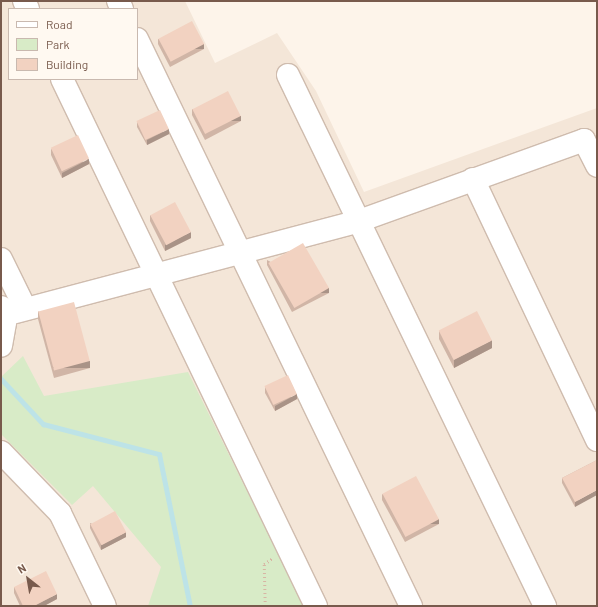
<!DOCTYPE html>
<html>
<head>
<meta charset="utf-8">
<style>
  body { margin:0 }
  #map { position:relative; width:598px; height:607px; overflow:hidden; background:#fdf4ea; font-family:Barlow,sans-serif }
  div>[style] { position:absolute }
  .residential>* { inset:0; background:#f4e6d8 }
  .green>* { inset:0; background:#d8ebc7 }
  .stream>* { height:5px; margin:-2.5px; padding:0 2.5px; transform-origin:2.5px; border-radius:2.5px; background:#bde3e7 }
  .path>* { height:2.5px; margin-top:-1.25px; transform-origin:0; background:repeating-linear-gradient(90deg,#d8b5a4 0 1px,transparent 0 4px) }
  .roads { filter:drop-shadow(1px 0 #cfbcae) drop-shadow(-1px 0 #cfbcae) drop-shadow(0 1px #cfbcae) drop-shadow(0 -1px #cfbcae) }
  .minor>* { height:22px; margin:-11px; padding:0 11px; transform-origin:11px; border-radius:11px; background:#fff }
  .wall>* { inset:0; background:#d0b5a6 }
  .shaded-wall>* { inset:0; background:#a99387; transform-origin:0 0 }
  .building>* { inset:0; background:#f2d2c1; transform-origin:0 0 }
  span { translate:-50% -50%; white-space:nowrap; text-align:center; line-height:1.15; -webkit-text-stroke:4px #fff9f1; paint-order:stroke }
  .frame { position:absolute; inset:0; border:2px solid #785a4c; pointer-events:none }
  .legend { position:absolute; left:8px; top:8px; width:130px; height:72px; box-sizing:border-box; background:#fff9f1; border:1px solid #c9b9af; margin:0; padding:5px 7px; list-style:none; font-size:12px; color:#785a4c }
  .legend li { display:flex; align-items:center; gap:8px; height:20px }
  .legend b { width:20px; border:1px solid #c9b9af }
  .north { position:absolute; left:8px; top:559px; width:40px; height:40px; -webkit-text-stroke:3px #fff9f1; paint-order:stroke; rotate:329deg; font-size:11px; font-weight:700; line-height:16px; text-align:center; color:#785a4c }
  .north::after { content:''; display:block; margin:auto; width:14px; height:18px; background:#785a4c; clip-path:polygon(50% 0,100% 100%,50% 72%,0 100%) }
</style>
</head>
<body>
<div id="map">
  <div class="residential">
    <div style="clip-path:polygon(evenodd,1px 1px,185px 1px,215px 63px,277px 33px,316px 91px,364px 192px,597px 108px,597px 606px,1px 606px,1px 1px,9px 9px,137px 9px,137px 79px,9px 79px,9px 9px)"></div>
  </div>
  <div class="green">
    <div style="clip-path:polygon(23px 356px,44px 396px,188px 372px,304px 606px,148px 606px,161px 567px,93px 486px,72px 505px,1px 434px,1px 377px)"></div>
  </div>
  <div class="stream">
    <div style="left:1px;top:379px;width:62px;rotate:47deg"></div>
    <div style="left:43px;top:424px;width:120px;rotate:14.5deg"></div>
    <div style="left:159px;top:454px;width:155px;rotate:78.5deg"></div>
  </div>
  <div class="path">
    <div style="left:265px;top:606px;width:42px;rotate:-91.4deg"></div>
    <div style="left:264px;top:564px;width:11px;rotate:-34deg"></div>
  </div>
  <div class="roads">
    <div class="minor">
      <div style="left:24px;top:1px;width:9px;rotate:63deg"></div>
      <div style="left:118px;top:1px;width:9px;rotate:63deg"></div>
      <div style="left:137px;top:39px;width:630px;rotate:64.21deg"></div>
      <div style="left:288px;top:75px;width:590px;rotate:64.17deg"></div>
      <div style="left:62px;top:79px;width:585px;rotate:64.27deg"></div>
      <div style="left:473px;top:179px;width:289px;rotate:64.6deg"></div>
      <div style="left:1px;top:259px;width:55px;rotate:63.9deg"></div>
      <div style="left:1px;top:307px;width:16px;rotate:76deg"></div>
      <div style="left:5px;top:323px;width:23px;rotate:100deg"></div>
      <div style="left:4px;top:315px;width:367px;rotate:-14.8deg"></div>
      <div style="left:359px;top:221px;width:239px;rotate:-19.8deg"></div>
      <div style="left:584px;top:140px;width:29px;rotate:63deg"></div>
      <div style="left:1px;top:452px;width:85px;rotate:46deg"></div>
      <div style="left:60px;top:513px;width:103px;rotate:64.2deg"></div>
    </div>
  </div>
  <div class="wall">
    <div style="clip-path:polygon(158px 39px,204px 49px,170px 67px,158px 44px)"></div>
    <div style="clip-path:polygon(192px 109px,241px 121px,205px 140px,192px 115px)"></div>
    <div style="clip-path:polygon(137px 122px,169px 134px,147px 145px,137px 127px)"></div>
    <div style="clip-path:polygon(51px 149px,89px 164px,62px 178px,51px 155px)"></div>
    <div style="clip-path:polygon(150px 215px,191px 238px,165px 251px,150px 221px)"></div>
    <div style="clip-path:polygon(267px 260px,329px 293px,292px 312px,267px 265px)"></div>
    <div style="clip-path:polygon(38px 311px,90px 368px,54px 378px,38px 319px)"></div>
    <div style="clip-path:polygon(439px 331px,492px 348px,454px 368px,439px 339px)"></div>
    <div style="clip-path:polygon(265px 387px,297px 399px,275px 411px,265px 393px)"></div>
    <div style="clip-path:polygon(597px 460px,575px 507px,562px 483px,562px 478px)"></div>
    <div style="clip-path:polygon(382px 494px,439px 524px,405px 542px,382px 500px)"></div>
    <div style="clip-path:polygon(90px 523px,126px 537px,101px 550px,90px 528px)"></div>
    <div style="clip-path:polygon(14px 587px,57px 599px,44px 606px,20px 606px,14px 593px)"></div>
  </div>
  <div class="shaded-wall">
    <div style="left:204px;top:44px;width:5px;height:38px;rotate:90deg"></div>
    <div style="left:241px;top:116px;width:5px;height:41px;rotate:90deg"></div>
    <div style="clip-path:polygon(169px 129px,169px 134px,147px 145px,147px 140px)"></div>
    <div style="clip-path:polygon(89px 159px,89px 164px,62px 178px,62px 173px)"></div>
    <div style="clip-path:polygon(191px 232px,191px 238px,165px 251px,165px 245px)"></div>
    <div style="left:329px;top:288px;width:5px;height:42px;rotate:90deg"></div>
    <div style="clip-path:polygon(492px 340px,492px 348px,454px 368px,454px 360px)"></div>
    <div style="left:90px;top:361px;width:7px;height:37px;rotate:90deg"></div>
    <div style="clip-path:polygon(297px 394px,297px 399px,275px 411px,275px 406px)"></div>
    <div style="clip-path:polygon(597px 490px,597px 495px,575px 507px,575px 502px)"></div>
    <div style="left:439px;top:519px;width:5px;height:38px;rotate:90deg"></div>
    <div style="clip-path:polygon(126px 532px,126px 537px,101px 550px,101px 545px)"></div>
    <div style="clip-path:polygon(57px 594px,57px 599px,44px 606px,34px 606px)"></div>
  </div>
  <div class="building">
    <div style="left:192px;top:21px;width:26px;height:38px;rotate:62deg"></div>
    <div style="left:228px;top:91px;width:28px;height:40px;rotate:63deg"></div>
    <div style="left:160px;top:110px;width:21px;height:26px;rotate:65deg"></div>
    <div style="left:78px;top:135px;width:26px;height:30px;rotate:65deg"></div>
    <div style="left:175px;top:202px;width:34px;height:28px;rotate:62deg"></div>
    <div style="left:303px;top:243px;width:52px;height:40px;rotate:60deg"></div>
    <div style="left:74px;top:302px;width:61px;height:37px;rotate:75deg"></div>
    <div style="left:477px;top:311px;width:33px;height:43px;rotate:63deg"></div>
    <div style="left:288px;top:375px;width:21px;height:26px;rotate:65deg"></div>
    <div style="clip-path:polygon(597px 460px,597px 490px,575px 502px,562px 478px)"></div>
    <div style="left:416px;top:476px;width:49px;height:38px;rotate:62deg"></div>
    <div style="left:115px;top:511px;width:24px;height:28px;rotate:62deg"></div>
    <div style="clip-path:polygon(46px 571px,57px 594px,34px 606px,23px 606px,14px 587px)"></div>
  </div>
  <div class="frame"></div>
  <ul class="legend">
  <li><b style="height:5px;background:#fff"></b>Road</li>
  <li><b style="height:11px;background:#d8ebc7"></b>Park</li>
  <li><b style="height:11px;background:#f2d2c1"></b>Building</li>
  </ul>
  <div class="north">N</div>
</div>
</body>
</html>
